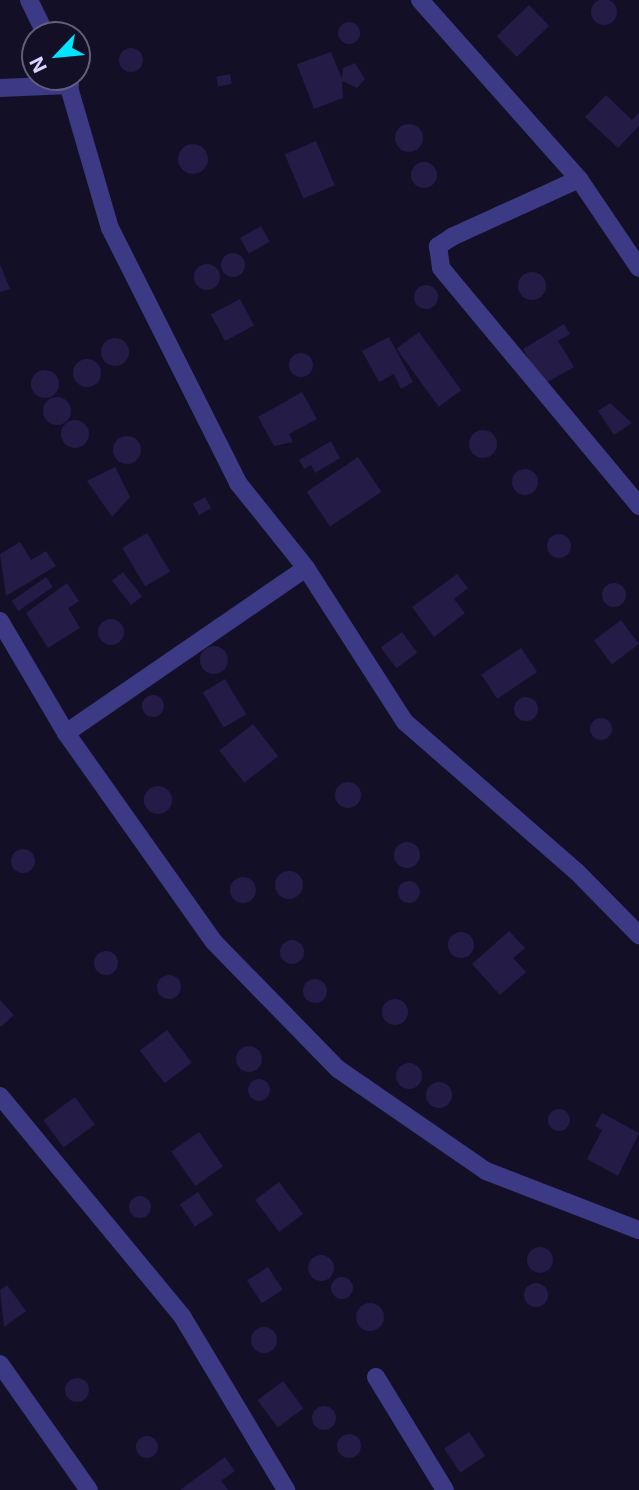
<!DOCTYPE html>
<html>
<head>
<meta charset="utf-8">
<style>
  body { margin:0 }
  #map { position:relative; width:639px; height:1490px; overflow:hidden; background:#130f26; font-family:Inter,sans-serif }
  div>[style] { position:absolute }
  .building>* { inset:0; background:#241b47; transform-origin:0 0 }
  .round { border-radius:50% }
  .minor>* { height:18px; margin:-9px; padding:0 9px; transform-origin:9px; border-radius:9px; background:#3d3a85 }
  span { translate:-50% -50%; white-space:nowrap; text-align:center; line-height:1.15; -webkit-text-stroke:5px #130f26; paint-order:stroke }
  .north { position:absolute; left:21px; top:21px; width:70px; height:70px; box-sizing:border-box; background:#130f26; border:2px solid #625e7d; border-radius:50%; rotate:244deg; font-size:19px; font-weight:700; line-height:28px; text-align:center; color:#d9d4ff }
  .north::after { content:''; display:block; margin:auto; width:24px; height:32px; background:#00e5ff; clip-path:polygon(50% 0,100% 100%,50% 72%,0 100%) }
</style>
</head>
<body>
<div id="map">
  <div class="building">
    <div class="round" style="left:591px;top:-1px;width:26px;height:26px"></div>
    <div style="left:529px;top:5px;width:29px;height:45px;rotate:46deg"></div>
    <div class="round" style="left:338px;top:22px;width:22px;height:22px"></div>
    <div class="round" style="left:119px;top:48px;width:24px;height:24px"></div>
    <div style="clip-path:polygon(331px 52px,342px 79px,343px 68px,355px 63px,365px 79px,357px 88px,342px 81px,343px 98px,314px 109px,297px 64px)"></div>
    <div style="left:230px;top:74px;width:10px;height:14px;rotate:79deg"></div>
    <div style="clip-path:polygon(606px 95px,632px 120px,639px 112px,639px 126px,618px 148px,585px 117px)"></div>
    <div class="round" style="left:395px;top:124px;width:28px;height:28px"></div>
    <div style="left:316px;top:141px;width:48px;height:34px;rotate:67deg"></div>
    <div class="round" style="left:178px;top:144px;width:30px;height:30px"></div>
    <div class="round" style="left:411px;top:162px;width:26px;height:26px"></div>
    <div style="left:261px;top:226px;width:18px;height:24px;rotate:61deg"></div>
    <div class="round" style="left:221px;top:253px;width:24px;height:24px"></div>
    <div class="round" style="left:194px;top:264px;width:26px;height:26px"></div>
    <div style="clip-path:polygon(0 264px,10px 289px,0 292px)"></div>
    <div class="round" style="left:518px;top:272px;width:28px;height:28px"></div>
    <div class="round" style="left:414px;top:285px;width:24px;height:24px"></div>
    <div style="left:240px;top:299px;width:30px;height:33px;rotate:62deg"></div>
    <div style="clip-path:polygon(564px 324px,570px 334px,558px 341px,574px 367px,544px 384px,523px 349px)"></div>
    <div style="left:419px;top:332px;width:72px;height:28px;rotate:54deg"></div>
    <div style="clip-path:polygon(389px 337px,413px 382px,401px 389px,394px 374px,379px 382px,362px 351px)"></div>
    <div class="round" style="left:101px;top:338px;width:28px;height:28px"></div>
    <div class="round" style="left:289px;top:353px;width:24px;height:24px"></div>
    <div class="round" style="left:73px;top:359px;width:28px;height:28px"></div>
    <div class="round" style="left:31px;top:370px;width:28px;height:28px"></div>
    <div style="clip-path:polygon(302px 392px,317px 419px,289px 434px,293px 442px,274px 446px,258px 417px)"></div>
    <div class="round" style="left:43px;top:397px;width:28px;height:28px"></div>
    <div style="clip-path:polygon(610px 403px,632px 423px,614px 435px,598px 411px)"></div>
    <div class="round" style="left:61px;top:420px;width:28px;height:28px"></div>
    <div class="round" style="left:469px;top:430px;width:28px;height:28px"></div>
    <div class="round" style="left:113px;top:436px;width:28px;height:28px"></div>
    <div style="clip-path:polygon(331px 441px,340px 458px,315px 473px,311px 465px,304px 469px,299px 460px)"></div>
    <div style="left:358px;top:457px;width:42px;height:62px;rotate:56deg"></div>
    <div style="clip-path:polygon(115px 467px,130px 497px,112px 517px,87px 481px)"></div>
    <div class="round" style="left:512px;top:469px;width:26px;height:26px"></div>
    <div style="left:205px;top:497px;width:13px;height:14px;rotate:61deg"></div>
    <div style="left:147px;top:533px;width:45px;height:29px;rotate:59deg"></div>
    <div class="round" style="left:547px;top:534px;width:24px;height:24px"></div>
    <div style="clip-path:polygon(20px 542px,31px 560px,46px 551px,56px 566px,6px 596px,0 554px)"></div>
    <div style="left:123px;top:572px;width:31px;height:14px;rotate:52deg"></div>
    <div style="clip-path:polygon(457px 574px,468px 588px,454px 599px,465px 613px,434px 637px,412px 607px)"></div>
    <div style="left:46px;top:577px;width:12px;height:42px;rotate:55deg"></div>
    <div style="clip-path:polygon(67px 583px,79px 601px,68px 608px,80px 628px,48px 648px,26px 613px)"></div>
    <div class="round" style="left:602px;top:583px;width:24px;height:24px"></div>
    <div class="round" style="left:98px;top:619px;width:26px;height:26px"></div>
    <div style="left:621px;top:620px;width:30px;height:34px;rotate:53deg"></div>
    <div style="left:402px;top:632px;width:26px;height:26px;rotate:54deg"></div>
    <div class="round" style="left:200px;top:646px;width:28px;height:28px"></div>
    <div style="left:521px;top:648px;width:29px;height:48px;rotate:56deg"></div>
    <div style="left:225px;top:679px;width:41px;height:26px;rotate:59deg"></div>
    <div class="round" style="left:142px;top:695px;width:22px;height:22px"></div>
    <div class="round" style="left:514px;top:697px;width:24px;height:24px"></div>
    <div class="round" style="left:590px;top:718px;width:22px;height:22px"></div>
    <div style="left:253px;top:724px;width:41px;height:43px;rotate:52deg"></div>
    <div class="round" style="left:335px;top:782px;width:26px;height:26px"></div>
    <div class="round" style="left:144px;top:786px;width:28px;height:28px"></div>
    <div class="round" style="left:394px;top:842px;width:26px;height:26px"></div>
    <div class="round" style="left:11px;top:849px;width:24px;height:24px"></div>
    <div class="round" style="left:275px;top:871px;width:28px;height:28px"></div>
    <div class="round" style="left:230px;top:877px;width:26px;height:26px"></div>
    <div class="round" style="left:398px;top:881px;width:22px;height:22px"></div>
    <div style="clip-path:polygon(509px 931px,525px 948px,513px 958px,526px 972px,500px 995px,472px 964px)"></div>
    <div class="round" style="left:448px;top:932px;width:26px;height:26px"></div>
    <div class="round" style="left:280px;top:940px;width:24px;height:24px"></div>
    <div class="round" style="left:94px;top:951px;width:24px;height:24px"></div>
    <div class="round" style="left:157px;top:975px;width:24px;height:24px"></div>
    <div class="round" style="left:303px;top:979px;width:24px;height:24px"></div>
    <div class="round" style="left:382px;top:999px;width:26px;height:26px"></div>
    <div style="clip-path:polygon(0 1000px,14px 1015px,2px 1026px,0 1026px)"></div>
    <div style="left:167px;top:1030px;width:41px;height:34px;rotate:53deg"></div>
    <div class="round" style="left:236px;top:1046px;width:26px;height:26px"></div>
    <div class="round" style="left:396px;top:1063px;width:26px;height:26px"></div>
    <div class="round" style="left:248px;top:1079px;width:22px;height:22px"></div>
    <div class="round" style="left:426px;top:1082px;width:26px;height:26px"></div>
    <div style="left:75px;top:1097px;width:34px;height:39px;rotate:54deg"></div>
    <div class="round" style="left:548px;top:1109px;width:22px;height:22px"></div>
    <div style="clip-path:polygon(602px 1113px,639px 1133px,618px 1176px,587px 1159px,602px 1130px,595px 1126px)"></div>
    <div style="left:199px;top:1132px;width:42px;height:34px;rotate:55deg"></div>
    <div style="left:279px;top:1182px;width:40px;height:30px;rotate:53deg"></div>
    <div style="left:198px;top:1192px;width:27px;height:22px;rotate:56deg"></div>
    <div class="round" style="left:129px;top:1196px;width:22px;height:22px"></div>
    <div class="round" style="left:527px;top:1247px;width:26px;height:26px"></div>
    <div class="round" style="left:308px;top:1255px;width:26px;height:26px"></div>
    <div style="left:268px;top:1267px;width:27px;height:25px;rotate:57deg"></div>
    <div class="round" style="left:331px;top:1277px;width:22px;height:22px"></div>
    <div class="round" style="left:524px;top:1283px;width:24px;height:24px"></div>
    <div style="clip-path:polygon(7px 1285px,26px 1311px,4px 1327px,0 1290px)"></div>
    <div class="round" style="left:356px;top:1303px;width:28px;height:28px"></div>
    <div class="round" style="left:251px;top:1327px;width:26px;height:26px"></div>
    <div class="round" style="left:65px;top:1378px;width:24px;height:24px"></div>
    <div style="left:283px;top:1381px;width:34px;height:32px;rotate:53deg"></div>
    <div class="round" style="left:312px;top:1406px;width:24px;height:24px"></div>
    <div style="left:469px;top:1432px;width:29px;height:30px;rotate:56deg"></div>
    <div class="round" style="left:337px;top:1434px;width:24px;height:24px"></div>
    <div class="round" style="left:136px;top:1436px;width:22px;height:22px"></div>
    <div style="clip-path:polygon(225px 1457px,235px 1471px,221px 1481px,228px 1490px,180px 1490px)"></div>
  </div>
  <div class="minor">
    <div style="left:29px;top:0;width:39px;rotate:64deg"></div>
    <div style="left:420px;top:0;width:239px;rotate:48.4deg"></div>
    <div style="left:579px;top:179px;width:107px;rotate:56deg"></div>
    <div style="left:66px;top:77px;width:157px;rotate:73.8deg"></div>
    <div style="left:110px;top:228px;width:285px;rotate:63.3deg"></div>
    <div style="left:238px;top:483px;width:109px;rotate:51.3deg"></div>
    <div style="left:306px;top:568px;width:183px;rotate:57.3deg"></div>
    <div style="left:405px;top:722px;width:227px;rotate:41.1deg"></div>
    <div style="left:576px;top:871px;width:90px;rotate:45.5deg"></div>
    <div style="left:0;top:88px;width:70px;rotate:-2.5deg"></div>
    <div style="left:579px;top:179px;width:140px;rotate:155.5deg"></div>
    <div style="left:452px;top:237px;width:17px;rotate:147deg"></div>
    <div style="left:438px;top:246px;width:22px;rotate:82deg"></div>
    <div style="left:441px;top:268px;width:310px;rotate:50.2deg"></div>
    <div style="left:0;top:621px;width:130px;rotate:59.5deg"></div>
    <div style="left:66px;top:733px;width:256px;rotate:54.7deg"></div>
    <div style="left:214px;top:942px;width:177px;rotate:45.7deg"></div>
    <div style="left:338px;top:1069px;width:180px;rotate:34.6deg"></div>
    <div style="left:486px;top:1171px;width:164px;rotate:21.1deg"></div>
    <div style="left:66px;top:733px;width:291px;rotate:-34.5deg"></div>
    <div style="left:0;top:1096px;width:286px;rotate:50.4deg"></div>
    <div style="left:182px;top:1316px;width:203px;rotate:59.1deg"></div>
    <div style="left:0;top:1364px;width:154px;rotate:54.8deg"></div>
    <div style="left:376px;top:1377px;width:132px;rotate:58.6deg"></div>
  </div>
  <div class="north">N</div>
</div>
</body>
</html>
